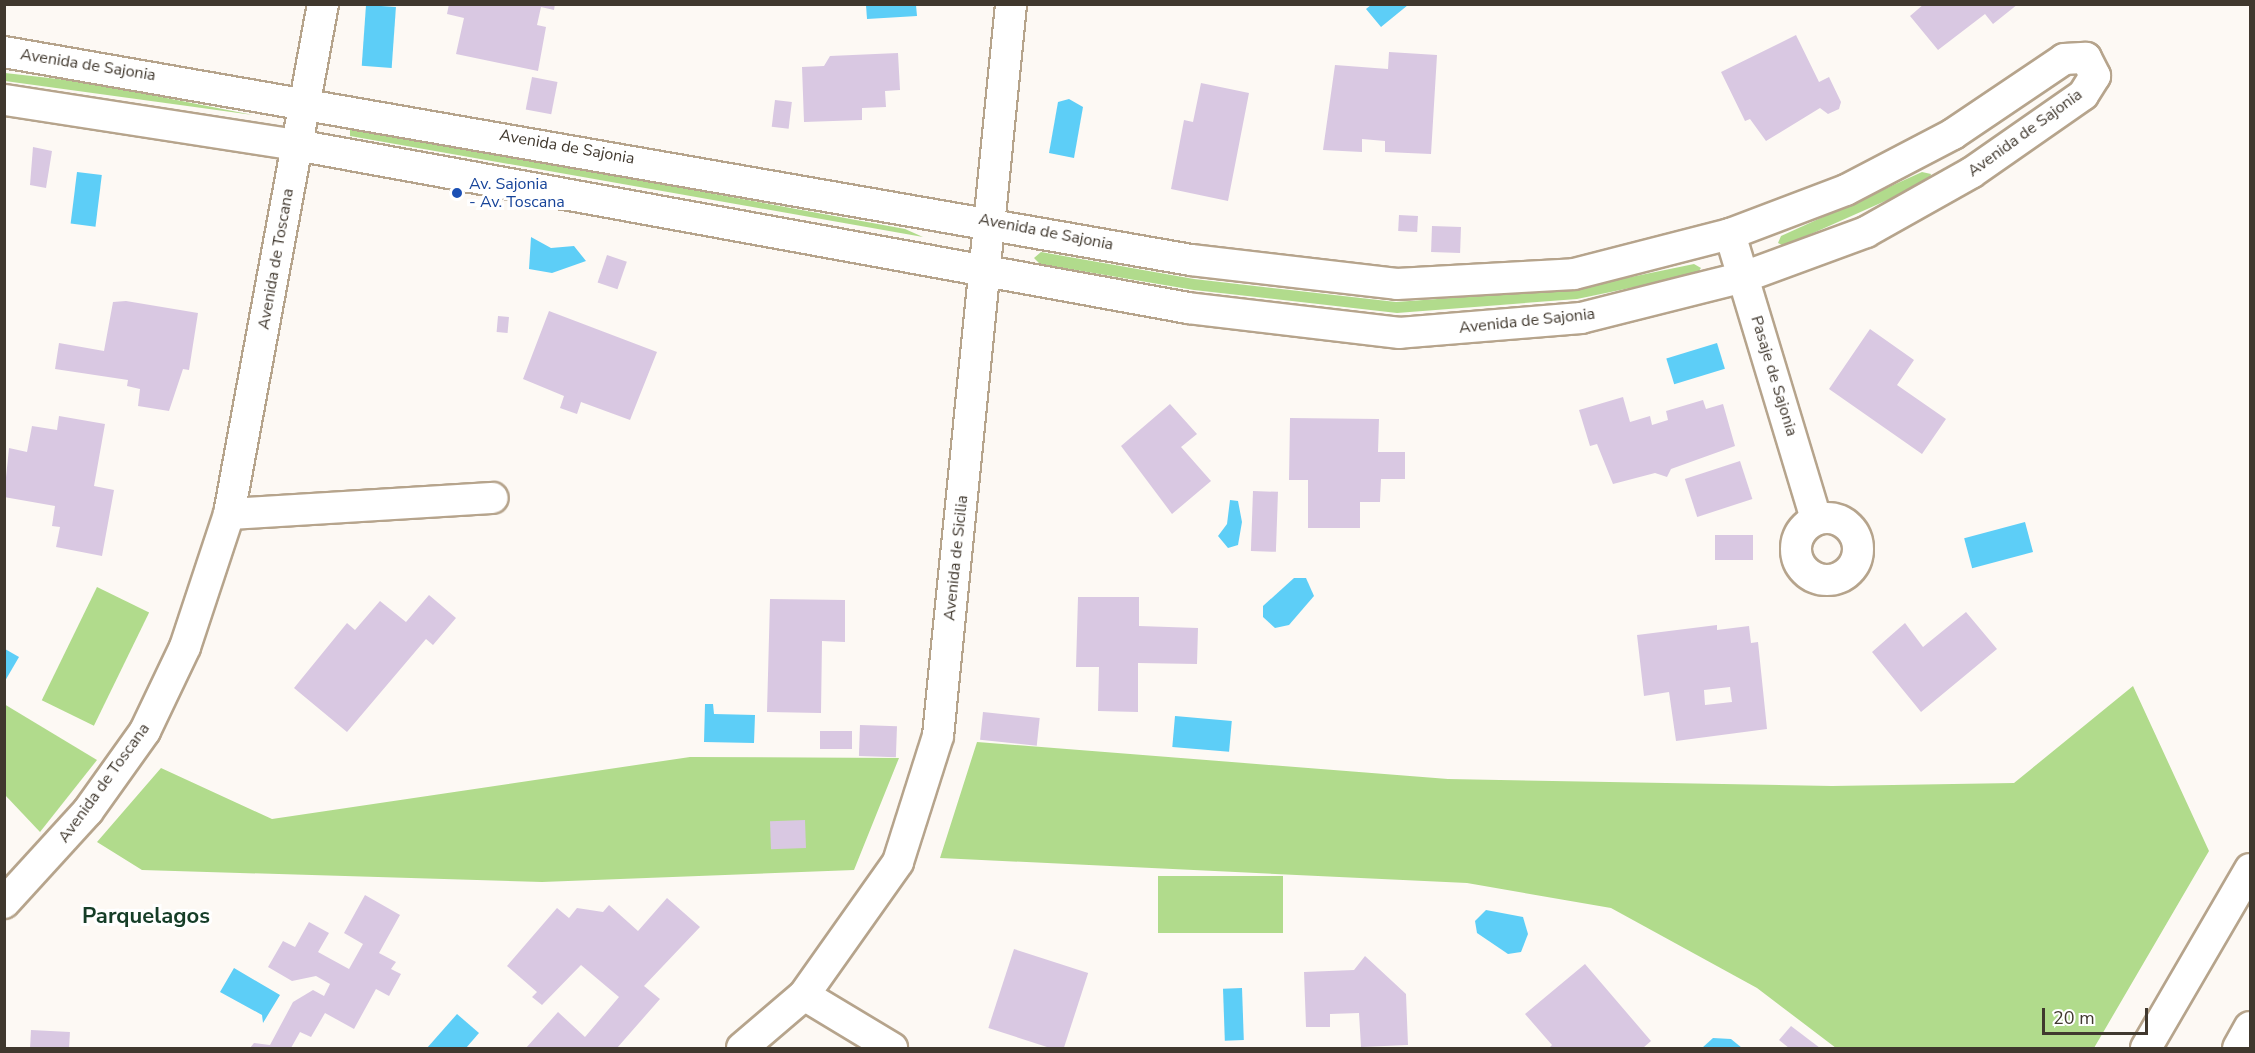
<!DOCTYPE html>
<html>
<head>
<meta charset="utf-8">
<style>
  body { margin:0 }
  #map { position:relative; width:2255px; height:1053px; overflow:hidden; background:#fdf9f4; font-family:"Nunito Sans",sans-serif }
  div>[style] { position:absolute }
  .green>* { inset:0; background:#b1db8c; transform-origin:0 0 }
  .water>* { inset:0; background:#5dcef7; transform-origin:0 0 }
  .building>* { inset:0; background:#d9c8e2; transform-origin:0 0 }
  .roads { filter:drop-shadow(2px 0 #b6a48c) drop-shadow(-2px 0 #b6a48c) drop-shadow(0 2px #b6a48c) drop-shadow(0 -2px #b6a48c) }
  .street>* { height:30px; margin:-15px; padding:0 15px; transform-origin:15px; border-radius:15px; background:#fff }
  .street>.ring { margin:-15px; padding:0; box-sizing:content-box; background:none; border:30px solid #fff; border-radius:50% }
  .highway>* { height:33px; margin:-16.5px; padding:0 16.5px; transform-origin:16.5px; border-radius:16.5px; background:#fff }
  .dots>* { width:16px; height:16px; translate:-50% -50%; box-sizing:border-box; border:3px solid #fff; border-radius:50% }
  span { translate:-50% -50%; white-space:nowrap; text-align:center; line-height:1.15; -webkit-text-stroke:6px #fff; paint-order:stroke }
  .street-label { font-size:16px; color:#40382e }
  .transit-label { font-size:16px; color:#164399 }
  .left { translate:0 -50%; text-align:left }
  .district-label { font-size:22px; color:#153d27; font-weight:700 }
  .frame { position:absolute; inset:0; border:6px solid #40382e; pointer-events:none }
  .scale { position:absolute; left:2042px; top:1008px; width:106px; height:27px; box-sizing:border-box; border:3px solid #40382e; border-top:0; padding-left:8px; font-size:18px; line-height:21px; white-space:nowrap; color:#40382e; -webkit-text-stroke:4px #fff; paint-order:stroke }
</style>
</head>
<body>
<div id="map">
  <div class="green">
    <div style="clip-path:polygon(5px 73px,85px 82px,253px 115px,5px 81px)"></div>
    <div style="clip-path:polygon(350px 127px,905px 229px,923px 237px,350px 136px)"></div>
    <div style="clip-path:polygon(1922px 172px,1931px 174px,1928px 182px,1784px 246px,1778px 243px,1781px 236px)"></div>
    <div style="clip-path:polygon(1041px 252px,1194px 279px,1396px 302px,1573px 289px,1694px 264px,1701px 268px,1697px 274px,1577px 299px,1397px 313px,1194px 290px,1040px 264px,1034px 258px)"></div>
    <div style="left:97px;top:587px;width:58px;height:126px;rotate:26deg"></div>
    <div style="clip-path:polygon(2133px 686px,2209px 851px,2094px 1048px,1836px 1048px,1757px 988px,1611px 908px,1467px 883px,940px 858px,977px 742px,1448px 779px,1832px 786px,2014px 783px)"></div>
    <div style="clip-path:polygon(4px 704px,97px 760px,40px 832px,5px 795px)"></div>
    <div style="clip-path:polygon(690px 757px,899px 758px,854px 870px,542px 882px,142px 870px,97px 842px,161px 768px,272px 819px)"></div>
    <div style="left:1158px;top:876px;width:125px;height:57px"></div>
  </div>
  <div class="water">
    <div style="left:366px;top:5px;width:30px;height:61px;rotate:4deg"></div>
    <div style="clip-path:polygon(866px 5px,916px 5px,917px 16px,867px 19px)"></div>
    <div style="clip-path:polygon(1371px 5px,1371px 4px,1408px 5px,1381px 27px,1366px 9px)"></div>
    <div style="clip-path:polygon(1069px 99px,1083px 107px,1074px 158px,1049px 153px,1058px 102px)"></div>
    <div style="left:77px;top:172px;width:25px;height:52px;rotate:7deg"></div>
    <div style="clip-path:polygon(531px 237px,551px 248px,574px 246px,586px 261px,552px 273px,529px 269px)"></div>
    <div style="left:1717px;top:343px;width:27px;height:53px;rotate:73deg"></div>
    <div style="clip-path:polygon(1230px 500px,1238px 501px,1242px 522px,1238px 545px,1228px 548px,1218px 536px,1227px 524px)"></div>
    <div style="left:2025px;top:522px;width:31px;height:63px;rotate:75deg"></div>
    <div style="clip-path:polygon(1294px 578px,1306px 578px,1314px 596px,1289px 625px,1275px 628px,1263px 617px,1263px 606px)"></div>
    <div style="clip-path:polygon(5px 649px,19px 657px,5px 681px)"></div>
    <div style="clip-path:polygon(705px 704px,713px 704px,714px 714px,755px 715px,754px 743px,704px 742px)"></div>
    <div style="left:1175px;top:716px;width:57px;height:31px;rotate:5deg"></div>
    <div style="clip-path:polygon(1486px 910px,1523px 917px,1528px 934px,1521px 952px,1508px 954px,1477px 933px,1475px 921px)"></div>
    <div style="clip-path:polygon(234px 968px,280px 995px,263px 1023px,262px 1015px,220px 992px)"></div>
    <div style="left:1242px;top:988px;width:52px;height:19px;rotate:88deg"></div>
    <div style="clip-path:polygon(457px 1014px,479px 1033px,466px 1048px,427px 1048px)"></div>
    <div style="clip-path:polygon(1713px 1038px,1731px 1039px,1742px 1048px,1702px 1048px)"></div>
  </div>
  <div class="building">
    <div style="clip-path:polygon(449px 4px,555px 4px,554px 10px,541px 7px,537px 25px,546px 27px,538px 71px,456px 54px,464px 18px,447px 14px)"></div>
    <div style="clip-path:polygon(1924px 4px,2018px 4px,1993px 24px,1985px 14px,1938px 50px,1910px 16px)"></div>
    <div style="clip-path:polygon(1796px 35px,1819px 82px,1829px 77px,1841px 102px,1839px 109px,1828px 114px,1820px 108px,1766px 141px,1750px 119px,1745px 121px,1721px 72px)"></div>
    <div style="clip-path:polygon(1389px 52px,1437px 55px,1431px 154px,1385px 152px,1385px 141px,1362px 139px,1362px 152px,1323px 150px,1335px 65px,1388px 69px)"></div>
    <div style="clip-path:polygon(898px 53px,900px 90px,885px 91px,886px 107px,862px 108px,862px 120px,804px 122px,802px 67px,824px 66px,830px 56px)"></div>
    <div style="left:532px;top:77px;width:26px;height:33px;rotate:11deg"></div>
    <div style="clip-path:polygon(1201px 83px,1249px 93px,1228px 201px,1171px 189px,1184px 120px,1193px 122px)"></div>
    <div style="left:775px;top:100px;width:17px;height:27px;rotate:7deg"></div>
    <div style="clip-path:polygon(33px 147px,52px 151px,46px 188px,30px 185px)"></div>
    <div style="left:1399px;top:215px;width:19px;height:16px;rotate:3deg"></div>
    <div style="left:1432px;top:226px;width:29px;height:26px;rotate:2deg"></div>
    <div style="left:607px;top:255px;width:21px;height:29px;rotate:19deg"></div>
    <div style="clip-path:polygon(126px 301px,198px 313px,189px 370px,183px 369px,169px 411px,138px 406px,140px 389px,127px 386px,128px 380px,55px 369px,59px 343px,104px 351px,113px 302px)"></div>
    <div style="clip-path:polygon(549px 311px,657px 352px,630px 420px,581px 402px,577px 414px,560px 408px,564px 396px,523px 379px)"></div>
    <div style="left:498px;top:316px;width:11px;height:16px;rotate:5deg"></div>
    <div style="clip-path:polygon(1870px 329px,1914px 360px,1897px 385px,1946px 419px,1922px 454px,1829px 389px)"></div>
    <div style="clip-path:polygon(1623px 397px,1630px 422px,1650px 416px,1652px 425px,1668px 420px,1666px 411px,1703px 400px,1706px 409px,1723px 404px,1735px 446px,1671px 469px,1667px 477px,1655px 473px,1613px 484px,1597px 444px,1590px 446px,1579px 410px)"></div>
    <div style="clip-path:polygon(1170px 404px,1197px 434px,1181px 447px,1211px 481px,1172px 514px,1121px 446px)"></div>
    <div style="clip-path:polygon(59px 416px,105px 424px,94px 486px,114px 490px,102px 556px,56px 547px,60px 527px,52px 526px,55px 506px,4px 497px,9px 448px,27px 452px,32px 426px,57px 430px)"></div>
    <div style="clip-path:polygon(1290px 418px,1379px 419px,1378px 452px,1405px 452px,1405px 479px,1381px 479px,1380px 502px,1360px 502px,1360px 528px,1308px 528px,1308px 480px,1289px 480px)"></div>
    <div style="left:1740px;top:461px;width:40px;height:58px;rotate:72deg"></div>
    <div style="left:1253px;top:491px;width:25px;height:60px;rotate:2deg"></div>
    <div style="left:1715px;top:535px;width:38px;height:25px"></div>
    <div style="clip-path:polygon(429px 595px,456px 618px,433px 645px,426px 639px,347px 732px,294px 688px,347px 623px,355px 630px,380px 601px,406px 622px)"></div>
    <div style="clip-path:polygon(1078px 597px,1139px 597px,1139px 626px,1198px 628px,1197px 664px,1138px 663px,1138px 712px,1098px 711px,1099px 667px,1076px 667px)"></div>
    <div style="clip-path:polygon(770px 599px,845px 600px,845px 642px,822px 641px,821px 713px,767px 712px)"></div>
    <div style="clip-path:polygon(1966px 612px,1997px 649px,1921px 712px,1872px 652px,1905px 623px,1923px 647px)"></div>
    <div style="clip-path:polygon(evenodd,1717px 625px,1717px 630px,1749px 626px,1751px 643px,1758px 642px,1767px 729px,1676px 741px,1669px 692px,1644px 696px,1637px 635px,1717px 625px,1730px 687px,1732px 702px,1705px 705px,1704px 690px,1730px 687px)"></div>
    <div style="left:983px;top:712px;width:57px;height:28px;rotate:6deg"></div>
    <div style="left:860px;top:725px;width:37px;height:31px;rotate:2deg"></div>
    <div style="left:820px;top:731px;width:32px;height:18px"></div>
    <div style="left:805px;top:820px;width:28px;height:35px;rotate:88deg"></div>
    <div style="clip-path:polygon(365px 895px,400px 915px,379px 953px,396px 962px,391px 969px,401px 974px,389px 996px,376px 989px,354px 1029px,325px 1013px,311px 1037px,300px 1032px,291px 1048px,250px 1048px,254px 1043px,270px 1045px,293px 1002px,313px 990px,324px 996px,330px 984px,316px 976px,292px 981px,268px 967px,283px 941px,295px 947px,309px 922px,329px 933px,318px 952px,349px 969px,363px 944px,344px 933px)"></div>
    <div style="clip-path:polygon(667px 898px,700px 927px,644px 986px,660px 999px,617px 1048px,526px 1048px,558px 1012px,585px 1037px,619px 997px,581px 965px,542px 1005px,532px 997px,537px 992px,507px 966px,557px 908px,569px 918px,577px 908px,603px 912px,609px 905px,638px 931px)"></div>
    <div style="left:1014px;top:949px;width:78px;height:83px;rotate:18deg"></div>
    <div style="clip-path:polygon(1365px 956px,1406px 994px,1408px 1045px,1361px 1047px,1359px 1013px,1330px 1014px,1330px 1027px,1306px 1027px,1304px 972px,1354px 970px)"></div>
    <div style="clip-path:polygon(1585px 964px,1651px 1041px,1643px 1048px,1549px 1048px,1552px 1045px,1525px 1014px)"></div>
    <div style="clip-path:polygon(1791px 1026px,1820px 1048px,1789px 1048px,1779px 1040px)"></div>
    <div style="left:31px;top:1030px;width:39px;height:18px;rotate:3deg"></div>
  </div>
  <div class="roads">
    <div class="street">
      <div style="left:4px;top:52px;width:1205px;rotate:9.94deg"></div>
      <div style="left:1191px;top:260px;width:207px;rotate:6.6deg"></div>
      <div style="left:1397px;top:284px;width:177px;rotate:-3.2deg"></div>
      <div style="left:1574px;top:274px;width:161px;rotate:-14.4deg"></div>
      <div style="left:1730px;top:234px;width:124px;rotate:-20.8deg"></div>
      <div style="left:1846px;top:190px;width:121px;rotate:-27.6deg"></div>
      <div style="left:1953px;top:134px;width:134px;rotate:-34deg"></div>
      <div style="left:2064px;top:59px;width:22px;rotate:-3deg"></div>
      <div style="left:2086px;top:58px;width:20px;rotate:63deg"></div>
      <div style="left:2095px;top:76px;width:22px;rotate:122deg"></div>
      <div style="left:2083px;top:95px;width:136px;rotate:145.1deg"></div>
      <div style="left:1971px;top:173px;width:120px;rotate:150.7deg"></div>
      <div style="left:1866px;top:232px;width:130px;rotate:159.8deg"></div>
      <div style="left:1744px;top:277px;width:168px;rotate:165.9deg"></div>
      <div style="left:1581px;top:318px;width:182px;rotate:175.3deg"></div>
      <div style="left:1400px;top:333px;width:213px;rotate:-173.3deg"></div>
      <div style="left:1188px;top:308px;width:907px;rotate:-169.64deg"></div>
      <div style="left:296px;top:145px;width:295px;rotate:-171.2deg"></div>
      <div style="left:1730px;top:234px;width:298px;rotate:73.2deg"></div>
      <div style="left:229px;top:514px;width:264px;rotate:-3.5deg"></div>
      <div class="ring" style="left:1796px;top:518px;width:32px;height:32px"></div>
      <div style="left:4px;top:903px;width:125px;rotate:-47.6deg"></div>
      <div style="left:88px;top:811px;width:98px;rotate:-54.5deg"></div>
      <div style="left:145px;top:731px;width:93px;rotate:-64.5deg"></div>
      <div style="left:185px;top:647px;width:140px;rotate:-71.7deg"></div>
      <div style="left:229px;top:514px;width:519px;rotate:-79.56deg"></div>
      <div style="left:804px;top:995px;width:103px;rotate:31.1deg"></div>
      <div style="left:742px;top:1048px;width:82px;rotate:-40.5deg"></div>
      <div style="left:804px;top:995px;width:163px;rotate:-54.7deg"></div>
      <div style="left:898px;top:862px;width:132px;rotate:-72.4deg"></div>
      <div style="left:938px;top:736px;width:736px;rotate:-84.3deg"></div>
      <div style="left:2146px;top:1048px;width:207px;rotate:-59.8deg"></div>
    </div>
    <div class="highway">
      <div style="left:2239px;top:1048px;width:23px;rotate:-61deg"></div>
    </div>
  </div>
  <div class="dots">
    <div style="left:457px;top:193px;background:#1a4fb4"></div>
  </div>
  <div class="street-label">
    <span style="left:88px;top:65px;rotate:9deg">Avenida de Sajonia</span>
    <span style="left:2025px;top:133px;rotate:-36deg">Avenida de Sajonia</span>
    <span style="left:567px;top:147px;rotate:10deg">Avenida de Sajonia</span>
    <span style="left:1046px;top:232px;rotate:11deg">Avenida de Sajonia</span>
    <span style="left:276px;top:259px;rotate:-80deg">Avenida de Toscana</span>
    <span style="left:1527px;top:321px;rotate:-6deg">Avenida de Sajonia</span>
    <span style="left:1774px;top:376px;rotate:73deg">Pasaje de Sajonia</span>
    <span style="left:956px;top:558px;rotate:-84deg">Avenida de Sicilia</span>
    <span style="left:104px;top:783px;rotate:-54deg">Avenida de Toscana</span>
  </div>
  <div class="transit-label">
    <span class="left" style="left:469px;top:193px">Av. Sajonia<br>- Av. Toscana</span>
  </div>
  <div class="district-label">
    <span style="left:146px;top:917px">Parquelagos</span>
  </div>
  <div class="frame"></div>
  <div class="scale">20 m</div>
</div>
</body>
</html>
